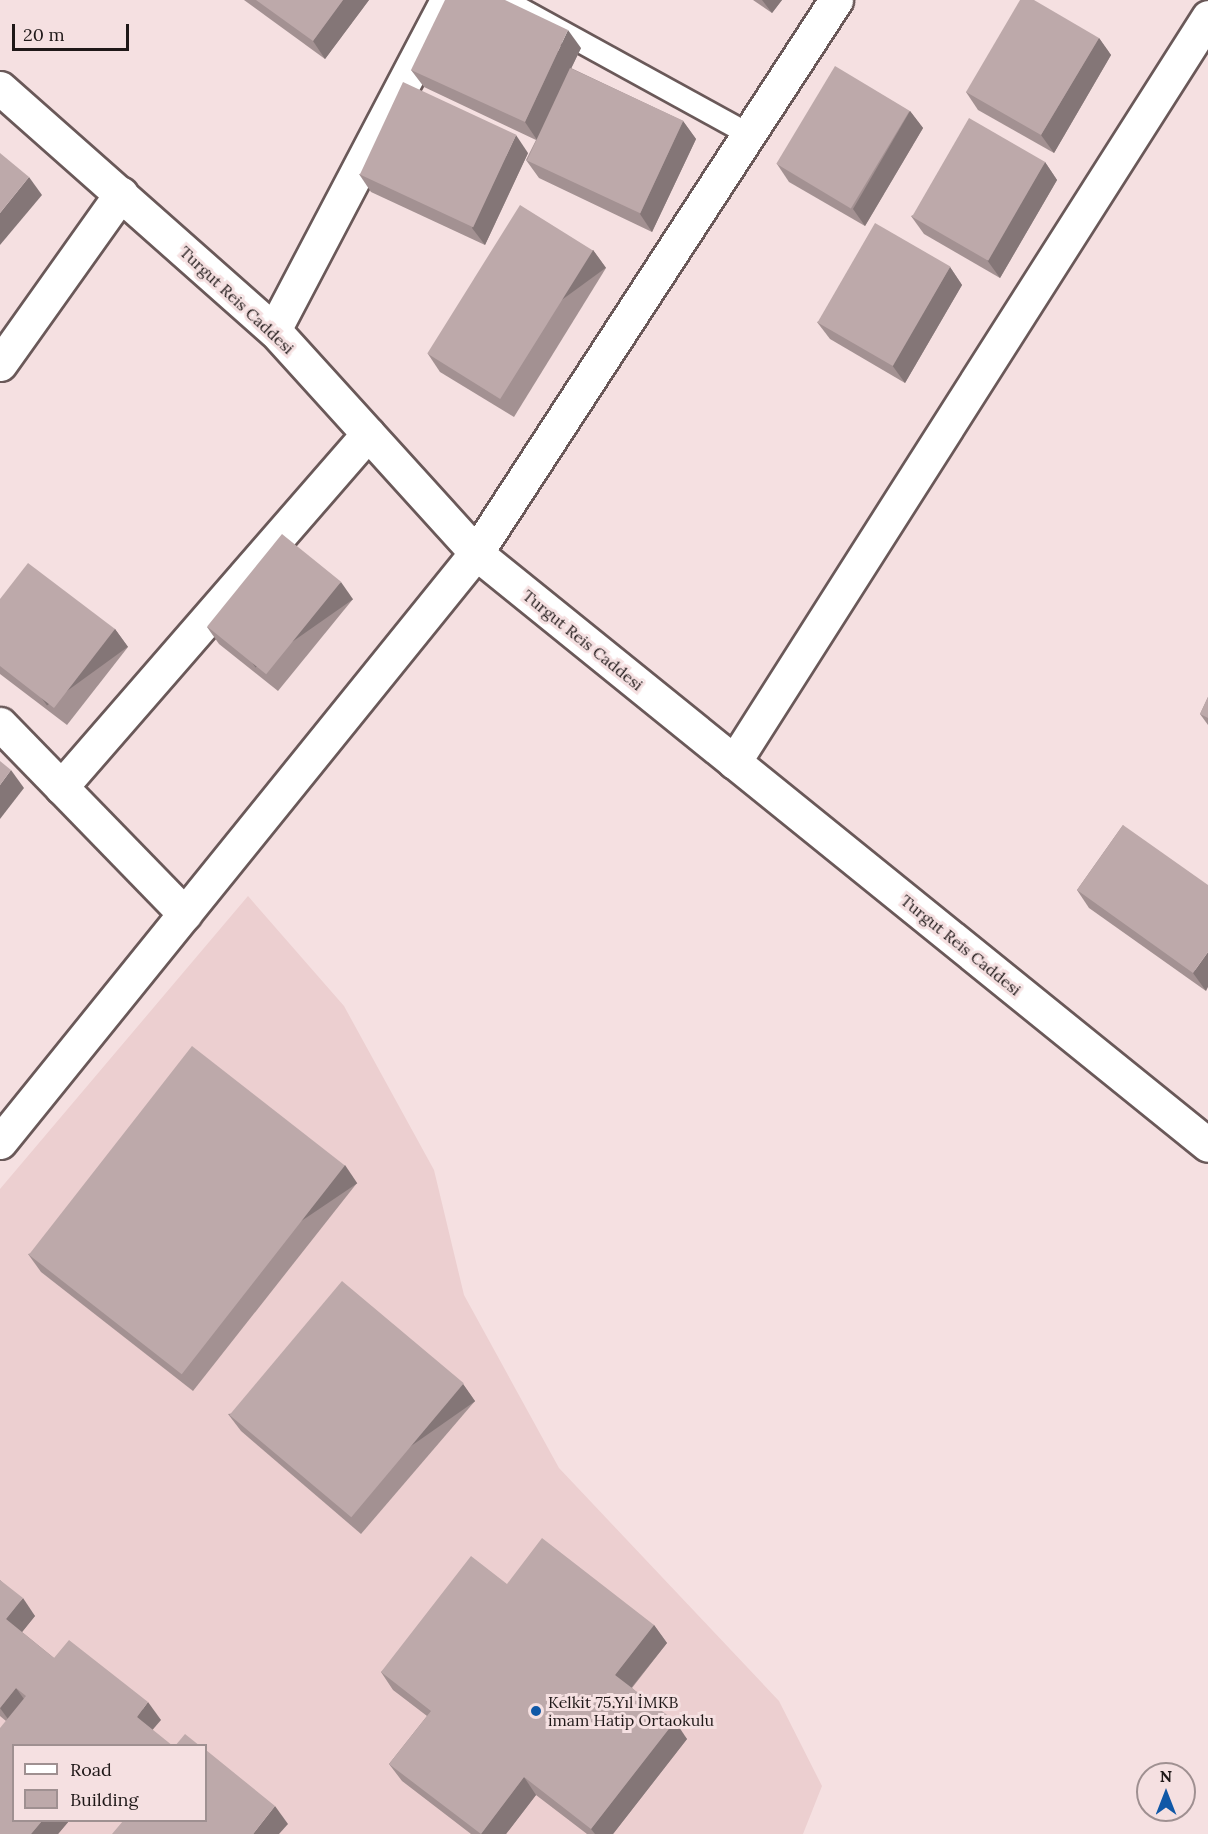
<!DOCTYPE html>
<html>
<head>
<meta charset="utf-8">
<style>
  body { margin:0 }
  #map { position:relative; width:1208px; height:1834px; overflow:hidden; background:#f5e0e1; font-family:Lora,serif }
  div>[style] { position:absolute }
  .built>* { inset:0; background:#eccfd0 }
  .roads { filter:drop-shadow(2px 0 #6a5959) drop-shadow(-2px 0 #6a5959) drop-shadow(0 2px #6a5959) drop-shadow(0 -2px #6a5959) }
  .service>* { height:21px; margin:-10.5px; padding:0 10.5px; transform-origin:10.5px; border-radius:10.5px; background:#fff }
  .minor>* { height:33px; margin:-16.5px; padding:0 16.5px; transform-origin:16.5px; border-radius:16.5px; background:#fff }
  .wall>* { inset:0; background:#a39192 }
  .shaded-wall>* { inset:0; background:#847677; transform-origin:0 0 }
  .building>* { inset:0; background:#bda9aa; transform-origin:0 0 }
  .dots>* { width:16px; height:16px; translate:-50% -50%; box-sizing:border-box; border:3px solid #f5e0e1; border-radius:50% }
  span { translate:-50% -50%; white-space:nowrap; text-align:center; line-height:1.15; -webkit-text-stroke:6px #f5e0e1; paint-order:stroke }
  .street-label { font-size:16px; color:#1f1818 }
  .poi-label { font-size:16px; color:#1f1818 }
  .left { translate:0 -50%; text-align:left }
  .legend { position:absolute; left:12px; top:1744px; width:195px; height:78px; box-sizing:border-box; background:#f5e0e1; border:2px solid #9f9091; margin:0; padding:8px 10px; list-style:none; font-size:18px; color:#1f1818 }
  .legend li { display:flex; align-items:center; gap:12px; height:30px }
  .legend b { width:30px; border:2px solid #9f9091 }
  .north { position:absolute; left:1136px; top:1762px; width:60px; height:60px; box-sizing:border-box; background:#f5e0e1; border:2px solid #9f9091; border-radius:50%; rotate:0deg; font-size:16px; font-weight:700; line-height:24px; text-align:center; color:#1f1818 }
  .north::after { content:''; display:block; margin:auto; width:21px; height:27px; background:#1058a7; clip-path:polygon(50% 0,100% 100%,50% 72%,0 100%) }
  .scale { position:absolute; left:12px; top:24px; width:117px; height:27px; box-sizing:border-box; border:3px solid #1f1818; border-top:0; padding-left:8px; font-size:18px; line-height:21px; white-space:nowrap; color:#1f1818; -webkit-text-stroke:4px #f5e0e1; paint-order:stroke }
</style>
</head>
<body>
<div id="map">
  <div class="built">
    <div style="clip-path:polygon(evenodd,248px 896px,344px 1006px,434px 1170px,464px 1295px,559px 1468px,779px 1701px,822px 1786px,803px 1834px,0 1834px,0 1189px,248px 896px,14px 1746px,206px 1746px,206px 1820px,14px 1820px,14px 1746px)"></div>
  </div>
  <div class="roads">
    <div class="service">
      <div style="left:505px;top:0;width:278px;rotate:28.8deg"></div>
    </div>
    <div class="minor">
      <div style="left:0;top:88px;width:366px;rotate:41.5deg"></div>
      <div style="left:274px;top:330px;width:301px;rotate:47.8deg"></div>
      <div style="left:476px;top:553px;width:941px;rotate:38.96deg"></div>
      <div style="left:274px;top:330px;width:373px;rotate:-62.3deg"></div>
      <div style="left:0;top:364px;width:209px;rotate:-54.6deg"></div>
      <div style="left:0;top:724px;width:265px;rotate:45.8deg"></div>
      <div style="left:734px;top:762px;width:883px;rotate:-57.53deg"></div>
      <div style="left:61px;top:787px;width:468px;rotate:-49deg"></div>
      <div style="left:0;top:1142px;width:757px;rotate:-51.06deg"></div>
      <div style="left:476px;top:553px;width:660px;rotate:-56.94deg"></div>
    </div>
  </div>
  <div class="wall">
    <div style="clip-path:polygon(244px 0,369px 0,325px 59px)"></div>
    <div style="clip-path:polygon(753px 0,782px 0,772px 13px)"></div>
    <div style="clip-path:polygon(1099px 38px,1111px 55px,1054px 153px,978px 110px,966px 92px)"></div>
    <div style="clip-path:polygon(581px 48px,571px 68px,683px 121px,696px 139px,652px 232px,539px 178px,526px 160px,536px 140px,424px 87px,411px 70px)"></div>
    <div style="clip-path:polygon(910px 111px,923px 128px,865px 226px,789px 182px,777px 164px)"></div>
    <div style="clip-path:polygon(528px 153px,485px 245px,371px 192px,359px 174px)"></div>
    <div style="clip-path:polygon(1045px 162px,1057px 180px,1000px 278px,924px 234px,911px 216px)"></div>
    <div style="clip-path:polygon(593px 250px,606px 268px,514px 417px,440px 372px,428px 354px)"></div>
    <div style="clip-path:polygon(950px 267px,962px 285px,905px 383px,830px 339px,817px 322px)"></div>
    <div style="clip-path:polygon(0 599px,115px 629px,128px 647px,67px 725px,0 674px)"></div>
    <div style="clip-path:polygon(353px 599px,278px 691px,219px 644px,207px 627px)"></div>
    <div style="clip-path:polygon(1208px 697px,1208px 725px,1200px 714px)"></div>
    <div style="clip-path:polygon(1123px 825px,1206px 991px,1089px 908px,1077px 890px)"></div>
    <div style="clip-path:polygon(357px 1183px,193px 1391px,41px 1272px,28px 1254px)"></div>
    <div style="clip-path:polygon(463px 1384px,475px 1401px,361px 1534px,241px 1431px,228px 1414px)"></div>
    <div style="clip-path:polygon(0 1580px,35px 1616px,22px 1632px,54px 1658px,161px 1720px,14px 1746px,14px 1821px,69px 1821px,58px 1834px,0 1834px,6px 1721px,0 1716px)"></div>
    <div style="clip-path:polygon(507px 1584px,654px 1625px,667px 1643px,632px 1688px,687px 1739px,613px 1834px,587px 1834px,536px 1795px,506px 1834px,471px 1834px,402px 1781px,389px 1764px,427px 1716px,393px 1690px,381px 1672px)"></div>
  </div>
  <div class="shaded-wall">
    <div style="clip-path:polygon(343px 0,369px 0,325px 59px,313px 41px)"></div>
    <div style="clip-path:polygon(762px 0,782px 0,772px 13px)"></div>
    <div style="clip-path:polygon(568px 30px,581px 48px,537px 140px,525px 122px)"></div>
    <div style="clip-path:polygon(1099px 38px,1111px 55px,1054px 153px,1041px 135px)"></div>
    <div style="clip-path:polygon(910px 111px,923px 128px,865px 226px,853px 209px)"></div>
    <div style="clip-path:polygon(683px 121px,696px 139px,652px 232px,640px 214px)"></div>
    <div style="clip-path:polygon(516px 135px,528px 153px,485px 245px,472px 228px)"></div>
    <div style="clip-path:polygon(1045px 162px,1057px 180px,1000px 278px,987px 260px)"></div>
    <div style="clip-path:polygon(29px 177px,42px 195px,0 245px,0 213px)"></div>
    <div style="left:593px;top:250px;width:22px;height:175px;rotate:54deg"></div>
    <div style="clip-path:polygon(950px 267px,962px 285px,905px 383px,892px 365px)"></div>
    <div style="left:341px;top:582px;width:21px;height:119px;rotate:55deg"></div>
    <div style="left:115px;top:629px;width:22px;height:100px;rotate:54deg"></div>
    <div style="clip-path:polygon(11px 770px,24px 788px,0 819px,0 785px)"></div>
    <div style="clip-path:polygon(1208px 952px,1208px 987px,1206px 991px,1193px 973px)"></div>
    <div style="left:345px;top:1165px;width:22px;height:265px;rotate:56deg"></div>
    <div style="left:463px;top:1384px;width:21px;height:174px;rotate:55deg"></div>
    <div style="clip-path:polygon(23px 1598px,35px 1616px,18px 1637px,6px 1619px)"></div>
    <div style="clip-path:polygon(654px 1625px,667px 1643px,627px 1693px,615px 1675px)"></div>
    <div style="clip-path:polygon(16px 1688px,29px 1706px,13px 1726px,0 1708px)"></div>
    <div style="clip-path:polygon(148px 1702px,161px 1720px,149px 1734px,137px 1717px)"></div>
    <div style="clip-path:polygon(675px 1721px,687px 1739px,613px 1834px,595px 1834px,591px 1829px)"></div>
    <div style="clip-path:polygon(524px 1777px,536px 1795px,506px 1834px,481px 1834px)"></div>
    <div style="clip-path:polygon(275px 1806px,288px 1824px,279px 1834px,253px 1834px)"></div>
    <div style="clip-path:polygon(42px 1821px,69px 1821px,58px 1834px,31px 1834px)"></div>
  </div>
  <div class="building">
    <div style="clip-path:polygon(256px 0,343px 0,313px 41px)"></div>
    <div style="clip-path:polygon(445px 0,505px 0,568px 30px,525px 122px,411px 70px)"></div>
    <div style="clip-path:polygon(1020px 0,1034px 0,1099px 38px,1041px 135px,966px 92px)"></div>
    <div style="left:835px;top:66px;width:87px;height:114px;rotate:31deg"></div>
    <div style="left:570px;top:68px;width:125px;height:102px;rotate:25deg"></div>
    <div style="left:403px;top:82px;width:125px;height:102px;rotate:25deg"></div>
    <div style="left:969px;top:118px;width:88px;height:114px;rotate:30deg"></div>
    <div style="clip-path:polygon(0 153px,29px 177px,0 213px)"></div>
    <div style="left:520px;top:205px;width:86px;height:175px;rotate:32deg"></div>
    <div style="left:875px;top:223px;width:87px;height:115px;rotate:30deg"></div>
    <div style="left:282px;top:534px;width:76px;height:119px;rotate:39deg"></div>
    <div style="clip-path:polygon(28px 563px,115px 629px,54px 708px,0 666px,0 599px)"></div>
    <div style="clip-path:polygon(1208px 697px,1208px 718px,1200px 714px)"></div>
    <div style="clip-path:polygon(0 761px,11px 770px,0 785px)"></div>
    <div style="clip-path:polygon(1123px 825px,1208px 885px,1208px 952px,1193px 973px,1077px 890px)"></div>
    <div style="left:192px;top:1046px;width:194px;height:265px;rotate:38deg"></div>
    <div style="left:342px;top:1281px;width:159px;height:175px;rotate:40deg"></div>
    <div style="clip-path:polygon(542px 1538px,654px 1625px,615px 1675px,675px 1721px,591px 1829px,524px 1777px,481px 1834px,389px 1764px,431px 1711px,381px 1672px,471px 1556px,507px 1584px)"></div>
    <div style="clip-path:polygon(0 1580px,23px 1598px,6px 1619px,54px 1658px,69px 1640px,148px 1702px,137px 1717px,173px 1746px,14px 1746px,14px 1821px,42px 1821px,31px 1834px,0 1834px,0 1728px,26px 1696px,16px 1688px,0 1708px)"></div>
    <div style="clip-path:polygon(185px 1734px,200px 1746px,175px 1746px)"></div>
    <div style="clip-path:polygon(206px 1750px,275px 1806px,253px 1834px,112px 1834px,123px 1821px,206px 1821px)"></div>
  </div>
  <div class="dots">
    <div style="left:536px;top:1711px;background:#1058a7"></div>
  </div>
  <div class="street-label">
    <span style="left:237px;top:300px;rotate:43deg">Turgut Reis Caddesi</span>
    <span style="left:583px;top:640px;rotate:39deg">Turgut Reis Caddesi</span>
    <span style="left:961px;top:945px;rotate:39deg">Turgut Reis Caddesi</span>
  </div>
  <div class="poi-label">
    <span class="left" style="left:548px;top:1711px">Kelkit 75.Yıl İMKB<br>imam Hatip Ortaokulu</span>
  </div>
  <ul class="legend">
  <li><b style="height:8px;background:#fff"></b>Road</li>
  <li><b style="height:16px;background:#bda9aa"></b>Building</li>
  </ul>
  <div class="north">N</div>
  <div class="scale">20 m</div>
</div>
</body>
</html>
